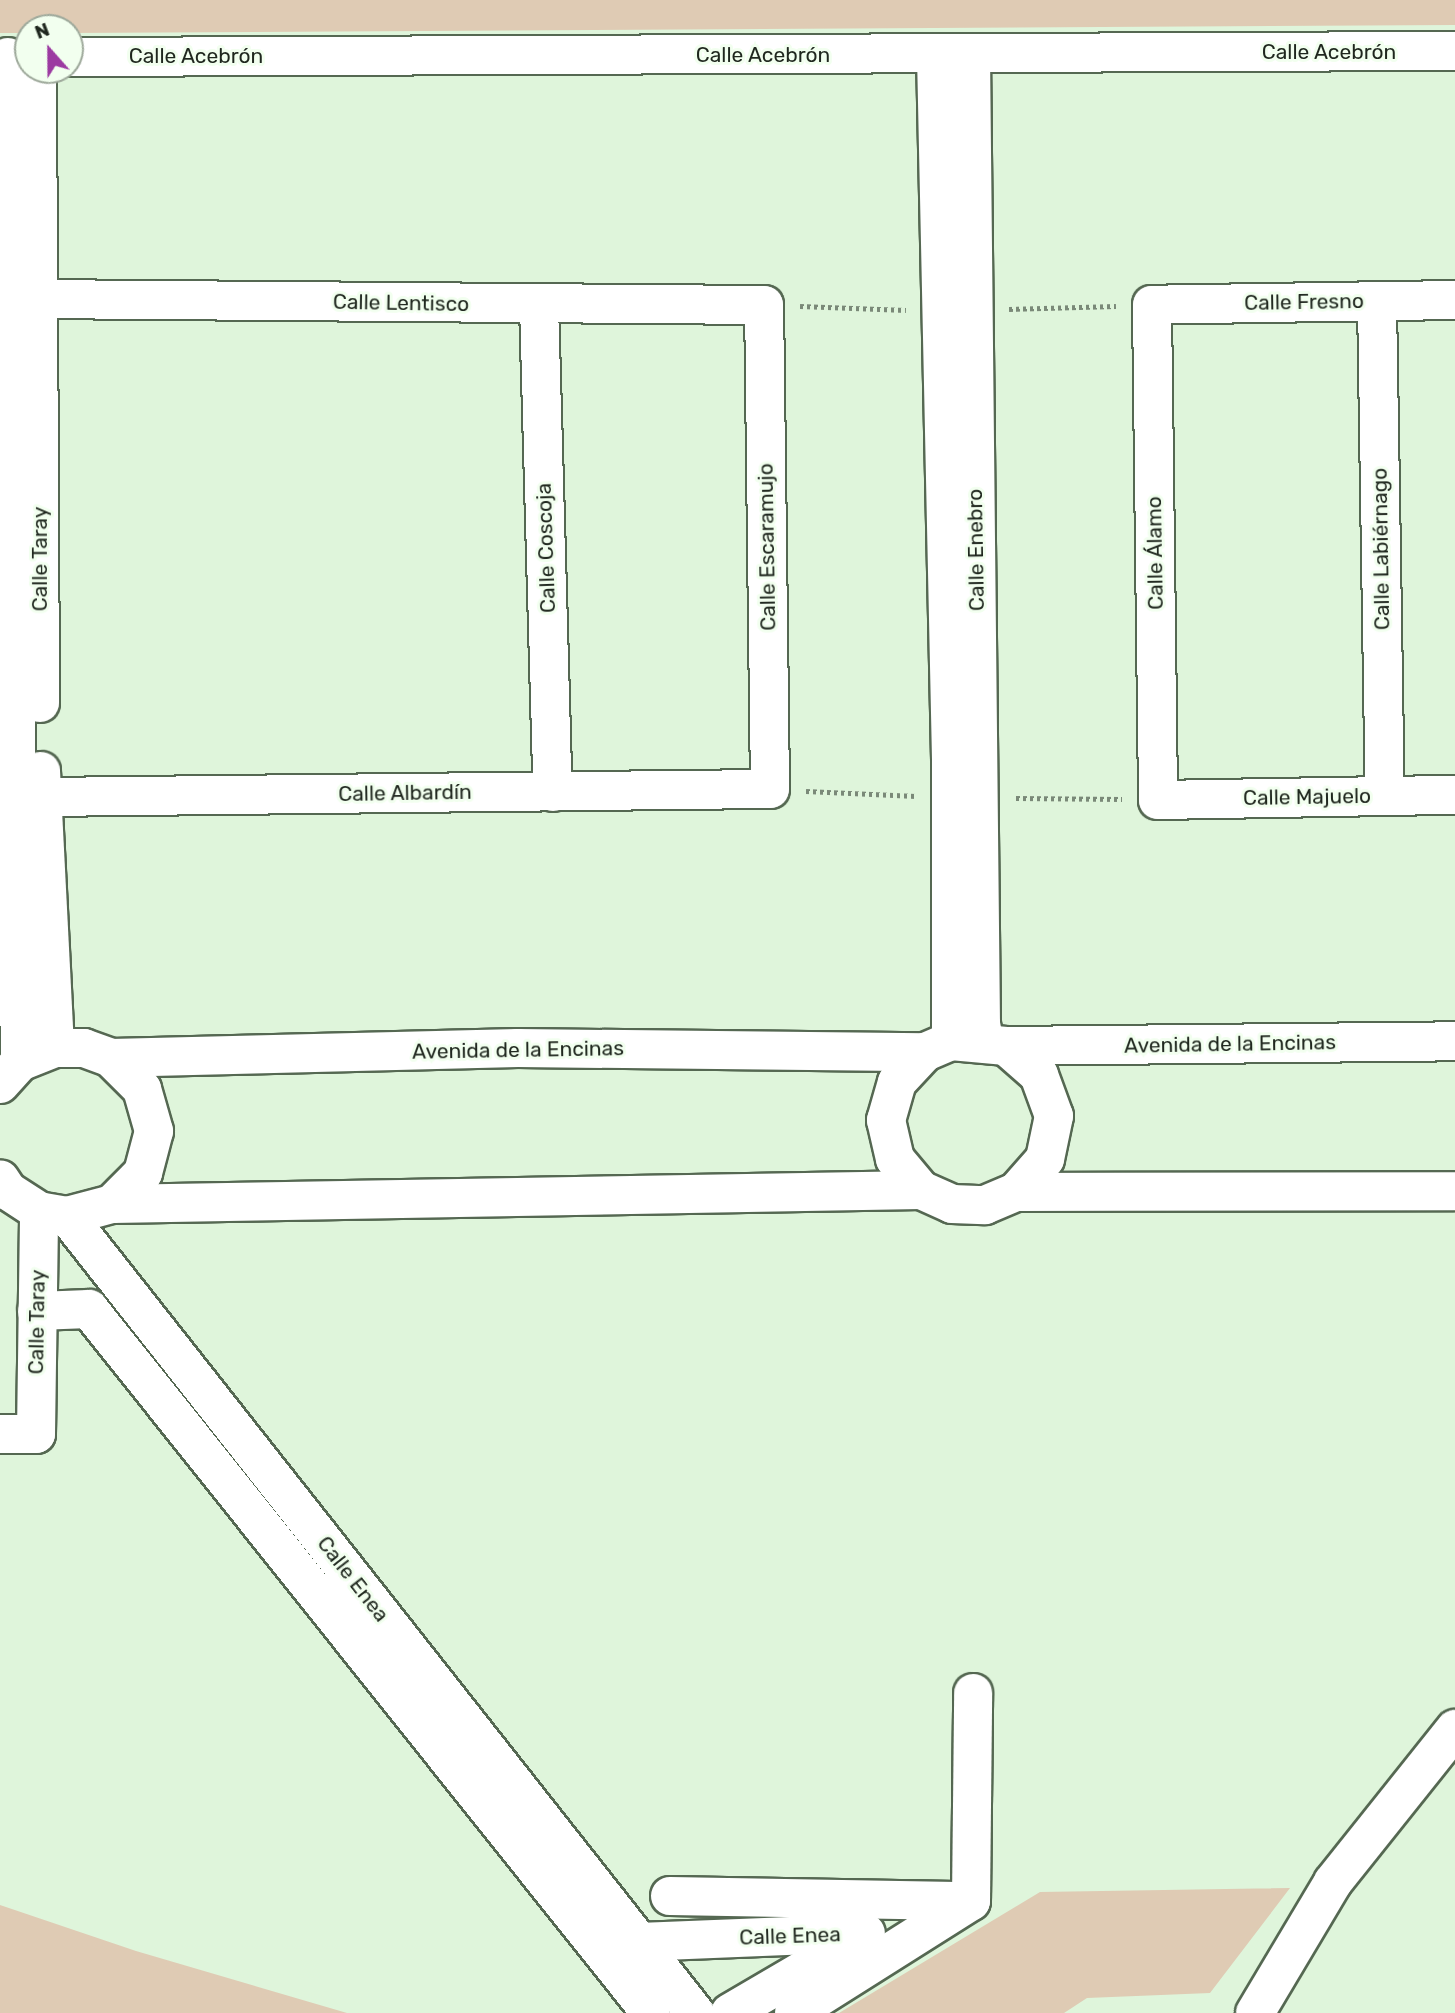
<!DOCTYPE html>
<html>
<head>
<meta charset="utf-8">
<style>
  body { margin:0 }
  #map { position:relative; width:1455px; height:2013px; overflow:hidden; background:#dff5db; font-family:Rubik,sans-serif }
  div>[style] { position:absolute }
  .green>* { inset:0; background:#dfcbb4 }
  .path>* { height:4.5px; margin-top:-2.25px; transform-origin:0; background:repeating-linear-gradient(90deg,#7a8978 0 3.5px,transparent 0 7px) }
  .roads { filter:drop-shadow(2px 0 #556852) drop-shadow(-2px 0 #556852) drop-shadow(0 2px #556852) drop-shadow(0 -2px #556852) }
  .minor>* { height:38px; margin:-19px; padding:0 19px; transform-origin:19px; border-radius:19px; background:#fff }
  span { translate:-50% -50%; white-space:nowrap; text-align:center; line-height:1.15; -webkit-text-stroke:6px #f2ffef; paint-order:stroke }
  .street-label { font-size:21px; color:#1f271e }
  .north { position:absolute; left:14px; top:14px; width:70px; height:70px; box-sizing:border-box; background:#f2ffef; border:2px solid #9ea99b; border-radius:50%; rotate:339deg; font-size:19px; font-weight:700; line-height:28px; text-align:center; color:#1f271e }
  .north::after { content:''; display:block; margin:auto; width:24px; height:32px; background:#9c3aa1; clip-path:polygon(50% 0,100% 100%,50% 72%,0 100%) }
</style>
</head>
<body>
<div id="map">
  <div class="green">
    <div style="clip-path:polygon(0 0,1455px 0,1455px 25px,70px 33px,70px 28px,28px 28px,28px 33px,0 33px)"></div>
    <div style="clip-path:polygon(1290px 1888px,1210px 1993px,1087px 1998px,1064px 2013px,839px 2013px,1040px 1892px)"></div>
    <div style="clip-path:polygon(0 1905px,136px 1951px,347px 2013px,0 2013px)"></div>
  </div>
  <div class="path">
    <div style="left:800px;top:306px;width:106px;rotate:2.2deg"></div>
    <div style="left:1009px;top:309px;width:107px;rotate:-1.6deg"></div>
    <div style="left:806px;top:791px;width:110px;rotate:2.6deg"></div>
    <div style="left:1016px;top:798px;width:106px;rotate:0.5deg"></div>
  </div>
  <div class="roads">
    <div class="minor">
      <div style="left:971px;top:54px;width:970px;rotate:89.41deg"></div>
      <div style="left:981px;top:1024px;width:20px;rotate:79deg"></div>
      <div style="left:936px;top:55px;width:706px;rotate:88.78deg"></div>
      <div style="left:951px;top:761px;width:280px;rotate:90deg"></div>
      <div style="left:8px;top:57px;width:1005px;rotate:89.32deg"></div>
      <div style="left:70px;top:57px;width:1385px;rotate:-0.25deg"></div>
      <div style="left:37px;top:70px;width:633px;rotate:89.73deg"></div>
      <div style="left:1455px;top:300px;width:303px;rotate:179.1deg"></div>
      <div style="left:1152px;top:305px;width:495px;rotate:89.3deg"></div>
      <div style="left:1158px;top:800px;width:297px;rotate:-1deg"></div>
      <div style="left:1377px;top:301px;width:495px;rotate:89.1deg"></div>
      <div style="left:539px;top:305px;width:487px;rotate:88.4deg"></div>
      <div style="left:41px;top:771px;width:277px;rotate:87.1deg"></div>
      <div style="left:0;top:782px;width:20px;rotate:45deg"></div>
      <div style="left:14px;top:796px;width:27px;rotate:2deg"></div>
      <div style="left:41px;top:797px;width:729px;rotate:-0.63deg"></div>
      <div style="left:770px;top:789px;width:484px;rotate:-90.7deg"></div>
      <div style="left:764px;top:305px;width:726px;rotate:-179.53deg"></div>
      <div style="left:1006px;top:1046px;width:449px;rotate:-0.6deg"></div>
      <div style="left:111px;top:1058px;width:407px;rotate:-1.4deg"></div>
      <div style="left:518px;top:1048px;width:407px;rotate:0.6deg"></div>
      <div style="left:0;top:1084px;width:30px;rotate:-48deg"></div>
      <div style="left:20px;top:1062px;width:38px;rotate:-22deg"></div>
      <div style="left:55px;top:1048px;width:29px"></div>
      <div style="left:84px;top:1048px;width:29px;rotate:20deg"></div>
      <div style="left:111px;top:1058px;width:44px;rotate:45deg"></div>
      <div style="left:142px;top:1089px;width:44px;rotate:74.1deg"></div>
      <div style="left:154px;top:1131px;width:43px;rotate:104.7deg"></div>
      <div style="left:143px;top:1173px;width:44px;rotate:135deg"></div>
      <div style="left:112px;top:1204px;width:47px;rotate:165.1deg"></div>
      <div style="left:67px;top:1216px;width:28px;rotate:-170deg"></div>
      <div style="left:39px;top:1211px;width:37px;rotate:-147deg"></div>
      <div style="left:8px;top:1191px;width:14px;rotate:-124deg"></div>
      <div style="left:1016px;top:1192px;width:44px;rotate:-48.7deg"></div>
      <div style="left:1045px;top:1159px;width:44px;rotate:-78.2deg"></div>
      <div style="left:1054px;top:1116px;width:44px;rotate:-110.1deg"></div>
      <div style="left:1039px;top:1075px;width:44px;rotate:-138.7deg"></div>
      <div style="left:1006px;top:1046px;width:55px;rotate:-174.8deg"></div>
      <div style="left:951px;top:1041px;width:28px;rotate:157deg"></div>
      <div style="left:925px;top:1052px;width:41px;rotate:133deg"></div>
      <div style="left:897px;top:1082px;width:40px;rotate:106deg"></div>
      <div style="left:886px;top:1120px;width:40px;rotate:77deg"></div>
      <div style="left:895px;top:1159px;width:40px;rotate:50deg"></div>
      <div style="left:921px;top:1190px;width:34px;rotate:24deg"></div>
      <div style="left:952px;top:1204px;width:33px;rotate:2deg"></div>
      <div style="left:985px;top:1205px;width:34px;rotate:-23deg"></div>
      <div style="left:1016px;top:1192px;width:439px;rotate:-0.1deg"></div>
      <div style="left:112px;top:1204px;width:809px;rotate:-0.99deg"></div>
      <div style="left:67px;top:1216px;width:1015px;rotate:51.76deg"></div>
      <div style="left:37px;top:1311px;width:52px;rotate:-2.2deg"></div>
      <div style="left:89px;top:1309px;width:901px;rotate:51.4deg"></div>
      <div style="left:0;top:1434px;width:36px"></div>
      <div style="left:36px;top:1434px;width:223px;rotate:-89.2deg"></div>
      <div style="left:670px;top:1896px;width:301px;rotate:1deg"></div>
      <div style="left:639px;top:1942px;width:227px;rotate:-2.3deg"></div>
      <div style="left:730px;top:2013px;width:152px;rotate:-30.4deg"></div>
      <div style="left:794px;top:2013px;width:209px;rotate:-32.3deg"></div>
      <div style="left:971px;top:1901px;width:208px;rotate:-89.4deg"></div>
      <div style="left:1255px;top:2013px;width:152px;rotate:-59.2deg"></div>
      <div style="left:1333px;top:1882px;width:196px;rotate:-51.4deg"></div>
    </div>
  </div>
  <div class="street-label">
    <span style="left:1329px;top:52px">Calle Acebrón</span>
    <span style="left:763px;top:55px">Calle Acebrón</span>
    <span style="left:196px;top:56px">Calle Acebrón</span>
    <span style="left:1304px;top:302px;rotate:-1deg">Calle Fresno</span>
    <span style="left:401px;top:303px;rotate:1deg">Calle Lentisco</span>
    <span style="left:767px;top:547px;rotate:-91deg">Calle Escaramujo</span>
    <span style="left:546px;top:548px;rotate:-92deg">Calle Coscoja</span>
    <span style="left:1381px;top:549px;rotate:-91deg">Calle Labiérnago</span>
    <span style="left:976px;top:550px;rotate:-91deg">Calle Enebro</span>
    <span style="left:1155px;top:553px;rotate:-91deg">Calle Álamo</span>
    <span style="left:40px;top:559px;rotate:-90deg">Calle Taray</span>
    <span style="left:405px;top:793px;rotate:-1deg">Calle Albardín</span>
    <span style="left:1307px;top:797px;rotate:-1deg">Calle Majuelo</span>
    <span style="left:1230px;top:1044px;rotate:-1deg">Avenida de la Encinas</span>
    <span style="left:518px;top:1050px;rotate:-1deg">Avenida de la Encinas</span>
    <span style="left:37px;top:1322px;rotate:-89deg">Calle Taray</span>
    <span style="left:353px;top:1579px;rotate:52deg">Calle Enea</span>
    <span style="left:790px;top:1936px;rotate:-2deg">Calle Enea</span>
  </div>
  <div class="north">N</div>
</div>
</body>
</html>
